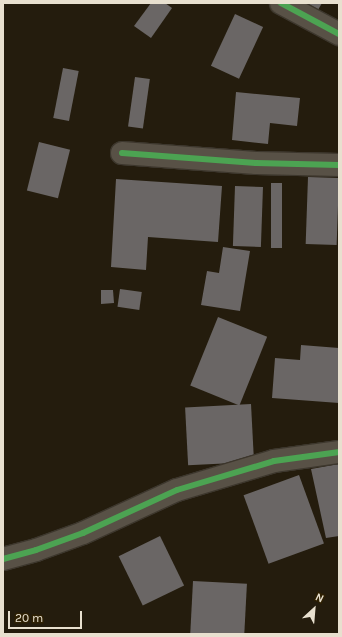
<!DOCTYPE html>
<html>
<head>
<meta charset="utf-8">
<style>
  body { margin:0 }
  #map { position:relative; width:342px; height:637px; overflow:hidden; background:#241c0d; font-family:Karla,sans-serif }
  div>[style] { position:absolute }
  .building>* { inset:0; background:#6a6665; transform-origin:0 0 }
  .roads { filter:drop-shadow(1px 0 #3d372d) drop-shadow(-1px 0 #3d372d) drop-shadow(0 1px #3d372d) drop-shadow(0 -1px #3d372d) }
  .minor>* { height:22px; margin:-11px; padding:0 11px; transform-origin:11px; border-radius:11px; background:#585146 }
  .cycleway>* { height:6px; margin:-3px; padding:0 3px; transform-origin:3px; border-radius:3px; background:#4ca352 }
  span { translate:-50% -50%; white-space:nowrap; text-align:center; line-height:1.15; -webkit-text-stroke:4px #2e2003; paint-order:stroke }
  .frame { position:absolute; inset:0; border:4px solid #e8e0cf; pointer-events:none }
  .north { position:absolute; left:294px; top:589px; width:40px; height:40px; -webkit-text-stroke:3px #2e2003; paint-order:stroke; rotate:26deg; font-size:11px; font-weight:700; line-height:16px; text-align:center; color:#e8e0cf }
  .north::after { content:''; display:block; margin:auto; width:14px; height:18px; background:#e8e0cf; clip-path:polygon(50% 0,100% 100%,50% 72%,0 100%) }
  .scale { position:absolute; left:8px; top:611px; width:74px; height:18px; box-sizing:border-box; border:2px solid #e8e0cf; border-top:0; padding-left:5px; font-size:12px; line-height:14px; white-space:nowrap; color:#e8e0cf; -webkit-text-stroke:3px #2e2003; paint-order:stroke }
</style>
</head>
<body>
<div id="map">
  <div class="building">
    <div style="clip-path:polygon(151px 3px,165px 3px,172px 8px,151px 38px,134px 26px)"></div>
    <div style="clip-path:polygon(306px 3px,322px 3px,318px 10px)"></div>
    <div style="left:235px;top:14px;width:31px;height:57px;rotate:25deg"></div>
    <div style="left:63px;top:68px;width:16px;height:51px;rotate:11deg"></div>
    <div style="left:135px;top:77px;width:15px;height:50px;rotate:8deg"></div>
    <div style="clip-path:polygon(236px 92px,300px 98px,297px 126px,270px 123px,268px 144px,232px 140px)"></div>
    <div style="left:39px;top:142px;width:32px;height:50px;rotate:14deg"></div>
    <div style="left:308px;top:177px;width:31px;height:67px;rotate:2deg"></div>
    <div style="clip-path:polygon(116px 179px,222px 186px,218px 242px,148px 237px,146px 270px,111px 267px)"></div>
    <div style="left:271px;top:183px;width:11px;height:65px"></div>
    <div style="left:235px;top:186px;width:28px;height:60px;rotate:2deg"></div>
    <div style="clip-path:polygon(223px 247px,250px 251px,240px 311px,201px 305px,207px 271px,219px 273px)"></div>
    <div style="left:120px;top:289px;width:22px;height:18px;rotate:8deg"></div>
    <div style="clip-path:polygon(101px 290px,113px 290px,114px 303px,101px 304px)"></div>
    <div style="left:218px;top:317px;width:53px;height:74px;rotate:22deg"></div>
    <div style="clip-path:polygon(301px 345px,339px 348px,339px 403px,272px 398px,275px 358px,300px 360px)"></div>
    <div style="left:251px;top:404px;width:58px;height:66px;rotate:87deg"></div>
    <div style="clip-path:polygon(339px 464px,339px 536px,326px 538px,311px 469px)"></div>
    <div style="left:299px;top:475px;width:73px;height:59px;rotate:70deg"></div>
    <div style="left:160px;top:536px;width:55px;height:46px;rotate:64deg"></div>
    <div style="left:193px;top:581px;width:54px;height:53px;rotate:3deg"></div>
  </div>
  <div class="roads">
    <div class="minor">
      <div style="left:281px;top:3px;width:66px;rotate:28.1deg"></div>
      <div style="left:122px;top:153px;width:134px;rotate:4.3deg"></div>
      <div style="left:256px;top:163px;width:83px;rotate:1.4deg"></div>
      <div style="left:3px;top:559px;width:34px;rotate:-15deg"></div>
      <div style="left:36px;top:550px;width:50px;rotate:-19.9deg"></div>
      <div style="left:83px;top:533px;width:103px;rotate:-24.6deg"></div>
      <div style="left:177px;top:490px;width:101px;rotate:-16.6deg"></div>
      <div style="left:274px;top:461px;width:66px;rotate:-7.9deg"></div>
    </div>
  </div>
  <div class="cycleway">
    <div style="left:281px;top:3px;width:66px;rotate:28.1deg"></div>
    <div style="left:122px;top:153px;width:134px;rotate:4.3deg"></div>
    <div style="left:256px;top:163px;width:83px;rotate:1.4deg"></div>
    <div style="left:3px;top:559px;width:34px;rotate:-15deg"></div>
    <div style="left:36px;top:550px;width:50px;rotate:-19.9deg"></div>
    <div style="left:83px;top:533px;width:103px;rotate:-24.6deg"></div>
    <div style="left:177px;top:490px;width:101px;rotate:-16.6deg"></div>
    <div style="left:274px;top:461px;width:66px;rotate:-7.9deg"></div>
  </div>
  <div class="frame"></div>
  <div class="north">N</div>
  <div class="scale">20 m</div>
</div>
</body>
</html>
